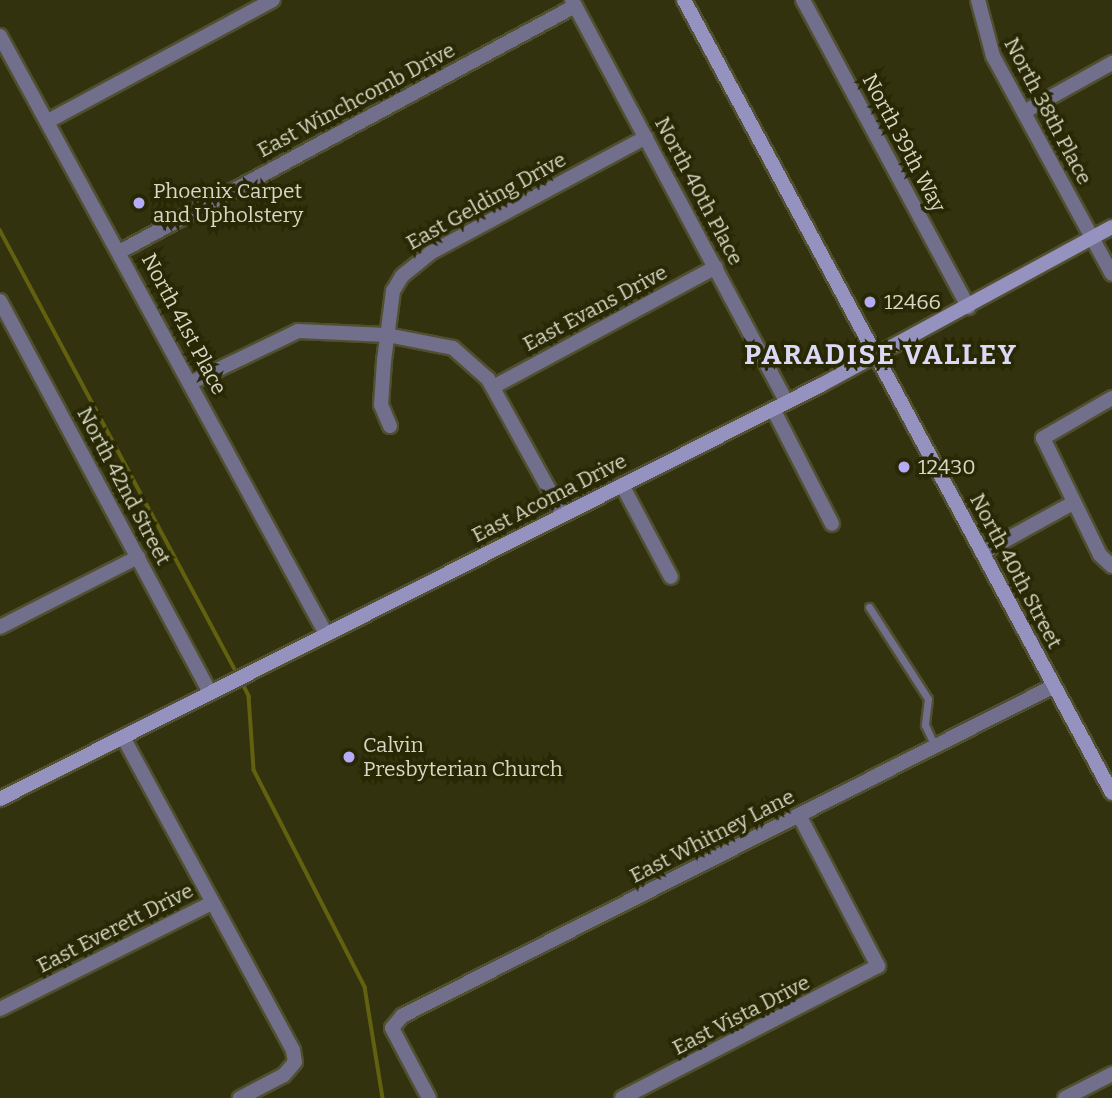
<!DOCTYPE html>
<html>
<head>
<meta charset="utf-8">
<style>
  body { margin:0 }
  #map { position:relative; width:1112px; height:1098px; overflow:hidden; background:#32320f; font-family:Bitter,serif }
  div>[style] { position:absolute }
  .stream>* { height:3.5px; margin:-1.75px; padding:0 1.75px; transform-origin:1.75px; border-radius:1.75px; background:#62610f }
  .roads { filter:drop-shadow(2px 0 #505030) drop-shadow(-2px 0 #505030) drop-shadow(0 2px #505030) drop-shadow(0 -2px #505030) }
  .lane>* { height:7px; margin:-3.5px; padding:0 3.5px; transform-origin:3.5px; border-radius:3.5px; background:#716f8b }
  .street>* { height:14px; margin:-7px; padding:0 7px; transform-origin:7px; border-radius:7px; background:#716f8b }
  .secondary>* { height:14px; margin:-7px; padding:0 7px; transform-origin:7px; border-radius:7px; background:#9692bf }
  .dots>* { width:19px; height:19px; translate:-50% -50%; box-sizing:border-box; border:4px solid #282805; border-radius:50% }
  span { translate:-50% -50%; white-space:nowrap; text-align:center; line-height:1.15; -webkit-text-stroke:7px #282805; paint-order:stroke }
  .street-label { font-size:21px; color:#d6d7c4 }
  .poi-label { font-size:21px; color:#d6d7c4 }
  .left { translate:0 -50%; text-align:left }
  .district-label { font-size:28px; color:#dbd9f6; font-weight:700; letter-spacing:2px }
</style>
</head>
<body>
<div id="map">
  <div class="stream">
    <div style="left:0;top:230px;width:505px;rotate:61.86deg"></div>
    <div style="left:242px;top:682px;width:16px;rotate:63deg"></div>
    <div style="left:249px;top:696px;width:74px;rotate:86.1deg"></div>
    <div style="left:254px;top:770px;width:244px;rotate:62.9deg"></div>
    <div style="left:365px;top:987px;width:112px;rotate:80.8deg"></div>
  </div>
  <div class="roads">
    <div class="lane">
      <div style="left:869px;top:607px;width:109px;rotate:57.3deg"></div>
      <div style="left:928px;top:699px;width:26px;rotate:97deg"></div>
      <div style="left:925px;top:725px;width:23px;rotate:65deg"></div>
    </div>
    <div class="street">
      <div style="left:572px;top:0;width:456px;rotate:61.9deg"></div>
      <div style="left:803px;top:0;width:349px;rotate:61.7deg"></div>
      <div style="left:978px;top:0;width:58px;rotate:75deg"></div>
      <div style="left:993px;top:56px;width:248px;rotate:61.4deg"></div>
      <div style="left:0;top:36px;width:681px;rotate:61.4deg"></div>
      <div style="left:1024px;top:112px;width:101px;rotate:-29.1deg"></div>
      <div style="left:50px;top:120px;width:253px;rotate:-28.3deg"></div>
      <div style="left:121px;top:251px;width:516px;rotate:-28.35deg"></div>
      <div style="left:0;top:301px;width:445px;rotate:61.8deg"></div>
      <div style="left:192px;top:382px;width:118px;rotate:-25.7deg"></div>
      <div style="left:298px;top:331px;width:89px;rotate:2.6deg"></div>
      <div style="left:387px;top:335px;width:67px;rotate:11.1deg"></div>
      <div style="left:453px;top:348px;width:47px;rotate:41.5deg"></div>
      <div style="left:488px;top:379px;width:155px;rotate:61.1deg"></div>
      <div style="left:493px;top:387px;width:253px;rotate:-28.3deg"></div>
      <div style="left:1112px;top:398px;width:80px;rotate:149.9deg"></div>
      <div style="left:1043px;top:438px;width:130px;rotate:64deg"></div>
      <div style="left:1100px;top:555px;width:16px;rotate:43deg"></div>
      <div style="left:773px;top:409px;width:129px;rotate:62.8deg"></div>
      <div style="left:390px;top:426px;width:23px;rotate:-113deg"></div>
      <div style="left:381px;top:405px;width:44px;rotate:-86.1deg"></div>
      <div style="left:384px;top:361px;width:71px;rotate:-82.7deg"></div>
      <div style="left:393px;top:291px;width:17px;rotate:-59deg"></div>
      <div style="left:402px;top:276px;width:36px;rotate:-39deg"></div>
      <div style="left:430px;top:253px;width:245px;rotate:-28.2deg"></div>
      <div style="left:622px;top:485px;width:104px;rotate:62deg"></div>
      <div style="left:982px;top:553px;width:104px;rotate:-28.8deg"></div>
      <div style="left:0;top:627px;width:155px;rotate:-26.9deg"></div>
      <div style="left:123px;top:737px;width:356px;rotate:61.5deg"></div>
      <div style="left:293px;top:1050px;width:12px;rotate:81deg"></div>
      <div style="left:295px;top:1062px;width:17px;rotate:130deg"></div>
      <div style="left:284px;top:1075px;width:50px;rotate:152.4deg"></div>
      <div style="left:0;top:1009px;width:237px;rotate:-26.6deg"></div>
      <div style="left:429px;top:1098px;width:79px;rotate:-117.9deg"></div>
      <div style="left:392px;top:1028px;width:16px;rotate:-50deg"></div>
      <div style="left:402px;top:1016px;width:731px;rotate:-26.85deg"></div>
      <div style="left:622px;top:1098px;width:288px;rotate:-27.3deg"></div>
      <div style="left:878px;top:966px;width:170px;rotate:-117.6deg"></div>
      <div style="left:1065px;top:1098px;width:53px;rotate:-27.1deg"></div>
    </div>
    <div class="secondary">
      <div style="left:684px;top:0;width:901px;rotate:61.64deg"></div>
      <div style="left:0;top:799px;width:919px;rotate:-26.76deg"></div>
      <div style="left:821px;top:385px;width:331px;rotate:-28.5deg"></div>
    </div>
  </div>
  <div class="dots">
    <div style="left:139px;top:203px;background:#b5acf8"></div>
    <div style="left:870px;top:302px;background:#b5acf8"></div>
    <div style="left:904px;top:467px;background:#b5acf8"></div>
    <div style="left:349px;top:757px;background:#b5acf8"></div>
  </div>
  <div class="street-label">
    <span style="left:356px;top:100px;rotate:-28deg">East Winchcomb Drive</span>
    <span style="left:1048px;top:111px;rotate:62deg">North 38th Place</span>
    <span style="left:904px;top:143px;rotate:62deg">North 39th Way</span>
    <span style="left:699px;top:191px;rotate:62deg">North 40th Place</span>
    <span style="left:486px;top:201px;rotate:-29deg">East Gelding Drive</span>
    <span style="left:595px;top:308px;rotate:-28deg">East Evans Drive</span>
    <span style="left:184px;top:324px;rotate:62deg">North 41st Place</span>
    <span style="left:124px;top:486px;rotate:62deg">North 42nd Street</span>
    <span style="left:549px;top:498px;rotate:-27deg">East Acoma Drive</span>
    <span style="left:1016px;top:571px;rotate:62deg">North 40th Street</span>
    <span style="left:712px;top:836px;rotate:-27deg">East Whitney Lane</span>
    <span style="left:115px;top:928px;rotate:-27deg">East Everett Drive</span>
    <span style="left:741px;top:1015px;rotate:-27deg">East Vista Drive</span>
  </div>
  <div class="poi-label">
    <span class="left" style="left:153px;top:203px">Phoenix Carpet<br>and Upholstery</span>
    <span class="left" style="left:884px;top:302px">12466</span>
    <span class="left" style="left:918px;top:467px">12430</span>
    <span class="left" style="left:363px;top:757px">Calvin<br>Presbyterian Church</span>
  </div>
  <div class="district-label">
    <span style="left:881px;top:355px">PARADISE VALLEY</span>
  </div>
</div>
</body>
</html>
